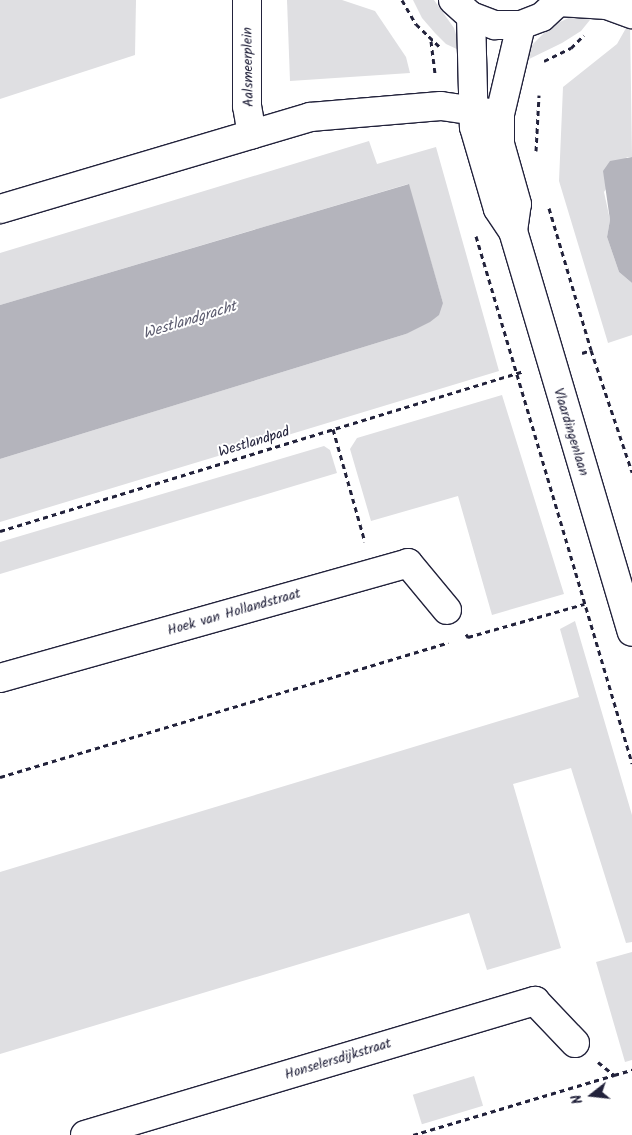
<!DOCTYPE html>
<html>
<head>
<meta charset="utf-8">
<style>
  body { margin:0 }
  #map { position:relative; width:632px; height:1135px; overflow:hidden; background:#fff; font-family:Kalam,sans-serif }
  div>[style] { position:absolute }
  .green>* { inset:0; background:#dfdfe2; transform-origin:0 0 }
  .water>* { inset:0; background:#b4b4bc }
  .path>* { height:3px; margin-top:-1.5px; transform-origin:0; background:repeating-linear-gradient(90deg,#22223b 0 5px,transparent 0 9px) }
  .roads { filter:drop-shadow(1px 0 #22223b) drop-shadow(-1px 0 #22223b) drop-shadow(0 1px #22223b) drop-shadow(0 -1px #22223b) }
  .street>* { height:28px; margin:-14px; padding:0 14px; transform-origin:14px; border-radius:14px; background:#fff }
  .secondary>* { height:28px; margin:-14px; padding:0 14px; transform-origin:14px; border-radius:14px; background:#fff }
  span { translate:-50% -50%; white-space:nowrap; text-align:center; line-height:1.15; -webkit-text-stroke:4px #fff; paint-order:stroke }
  .street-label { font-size:14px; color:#22223b }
  .water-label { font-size:15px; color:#5c5c6f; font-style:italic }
  .north { position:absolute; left:567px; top:1070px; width:50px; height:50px; -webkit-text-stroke:4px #fff; paint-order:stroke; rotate:254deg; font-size:14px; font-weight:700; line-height:20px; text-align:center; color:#22223b }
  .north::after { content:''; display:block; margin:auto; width:18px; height:22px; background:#22223b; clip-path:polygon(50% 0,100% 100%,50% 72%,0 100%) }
</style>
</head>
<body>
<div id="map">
  <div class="green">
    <div style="clip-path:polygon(0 0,136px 0,135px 55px,0 99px)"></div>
    <div style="clip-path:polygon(287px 0,342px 0,375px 11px,406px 57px,410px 73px,290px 81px)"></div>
    <div style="clip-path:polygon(413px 0,434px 0,454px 28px,461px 51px,446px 44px,435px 33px,422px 18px)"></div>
    <div style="clip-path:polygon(594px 15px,581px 31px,562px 43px,525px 61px,528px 49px,551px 26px,573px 16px)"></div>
    <div style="clip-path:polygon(630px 21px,632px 157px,627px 157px,604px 192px,610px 220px,607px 237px,619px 272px,632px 283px,632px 335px,608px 343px,559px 181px,563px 87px,617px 44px)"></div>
    <div style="clip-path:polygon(369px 141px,377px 164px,436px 147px,499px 371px,0 522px,0 459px,406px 334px,443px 303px,408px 184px,0 305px,0 253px)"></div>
    <div style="clip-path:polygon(502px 395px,564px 594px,492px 615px,458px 496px,371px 521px,350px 449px,357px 438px)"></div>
    <div style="clip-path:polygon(324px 446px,330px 450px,337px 473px,0 574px,0 542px)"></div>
    <div style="clip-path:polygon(575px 621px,632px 815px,632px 942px,626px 943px,571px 768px,513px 784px,561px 948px,487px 970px,469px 913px,0 1054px,0 872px,579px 697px,560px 629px)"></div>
    <div style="clip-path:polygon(632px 952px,632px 1060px,625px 1062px,596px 962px)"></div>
    <div style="left:474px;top:1076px;width:31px;height:64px;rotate:73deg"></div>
  </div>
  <div class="water">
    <div style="clip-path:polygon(632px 157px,632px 283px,619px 272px,607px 237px,610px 220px,603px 171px,610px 161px)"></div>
    <div style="clip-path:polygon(409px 184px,443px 303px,439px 315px,430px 322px,406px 334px,0 459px,0 305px)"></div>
  </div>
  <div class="path">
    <div style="left:402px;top:0;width:28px;rotate:60deg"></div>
    <div style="left:416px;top:24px;width:33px;rotate:44deg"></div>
    <div style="left:431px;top:41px;width:34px;rotate:83deg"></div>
    <div style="left:544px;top:61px;width:30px;rotate:-26deg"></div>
    <div style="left:571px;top:48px;width:18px;rotate:-45deg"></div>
    <div style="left:536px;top:151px;width:56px;rotate:-86.9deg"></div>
    <div style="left:549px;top:208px;width:148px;rotate:73.5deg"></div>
    <div style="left:591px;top:350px;width:129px;rotate:71.4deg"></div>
    <div style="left:476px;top:236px;width:550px;rotate:73.51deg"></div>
    <div style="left:582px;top:353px;width:9px;rotate:-18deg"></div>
    <div style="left:333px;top:429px;width:117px;rotate:74.2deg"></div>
    <div style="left:0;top:531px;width:548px;rotate:-16.98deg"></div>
    <div style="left:466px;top:634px;width:4px;rotate:56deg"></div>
    <div style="left:468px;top:637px;width:121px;rotate:-15.9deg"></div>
    <div style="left:0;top:777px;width:468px;rotate:-16.7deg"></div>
    <div style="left:598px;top:1062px;width:21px;rotate:39deg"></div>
    <div style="left:614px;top:1075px;width:19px;rotate:-16deg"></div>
    <div style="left:413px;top:1135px;width:210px;rotate:-16.6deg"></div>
  </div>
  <div class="roads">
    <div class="street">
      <div style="left:247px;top:0;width:106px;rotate:90deg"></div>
      <div style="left:247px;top:106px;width:29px;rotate:80deg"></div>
      <div style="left:0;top:209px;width:323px;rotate:-16.5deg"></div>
      <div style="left:310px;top:117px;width:131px;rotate:-4.8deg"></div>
      <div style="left:441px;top:106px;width:57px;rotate:8.1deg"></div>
      <div style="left:0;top:678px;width:424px;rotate:-15.7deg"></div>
      <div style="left:408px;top:563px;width:61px;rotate:50.3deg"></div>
      <div style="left:85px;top:1135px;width:470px;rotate:-16.6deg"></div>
      <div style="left:535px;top:1001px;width:58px;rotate:46.4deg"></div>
    </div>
    <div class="secondary">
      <div style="left:453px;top:0;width:24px;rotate:42deg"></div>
      <div style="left:471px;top:16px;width:26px;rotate:21deg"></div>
      <div style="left:495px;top:25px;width:26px"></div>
      <div style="left:521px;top:25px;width:22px;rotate:-21deg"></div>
      <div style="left:542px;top:17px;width:25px;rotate:-43deg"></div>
      <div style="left:559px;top:2px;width:48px;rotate:3.6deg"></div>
      <div style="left:607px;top:5px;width:27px;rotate:20deg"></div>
      <div style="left:471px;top:16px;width:111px;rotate:88.5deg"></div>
      <div style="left:474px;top:127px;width:85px;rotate:73.7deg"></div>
      <div style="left:498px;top:209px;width:27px;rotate:56deg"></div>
      <div style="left:513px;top:231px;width:418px;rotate:73.5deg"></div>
      <div style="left:513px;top:231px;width:27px;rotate:-82deg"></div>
      <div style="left:517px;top:204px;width:62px;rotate:-105.8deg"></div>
      <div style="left:500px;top:144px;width:30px;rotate:-90deg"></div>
      <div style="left:500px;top:114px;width:91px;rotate:-76.7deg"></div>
    </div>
  </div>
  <div class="street-label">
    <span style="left:248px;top:67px;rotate:-91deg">Aalsmeerplein</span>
    <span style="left:571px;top:432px;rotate:73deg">Vlaardingenlaan</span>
    <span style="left:254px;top:442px;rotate:-17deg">Westlandpad</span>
    <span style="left:234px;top:612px;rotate:-16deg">Hoek van Hollandstraat</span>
    <span style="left:338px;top:1059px;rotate:-17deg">Honselersdijkstraat</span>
  </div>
  <div class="water-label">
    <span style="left:190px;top:321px;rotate:-17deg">Westlandgracht</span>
  </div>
  <div class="north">N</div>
</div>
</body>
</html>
